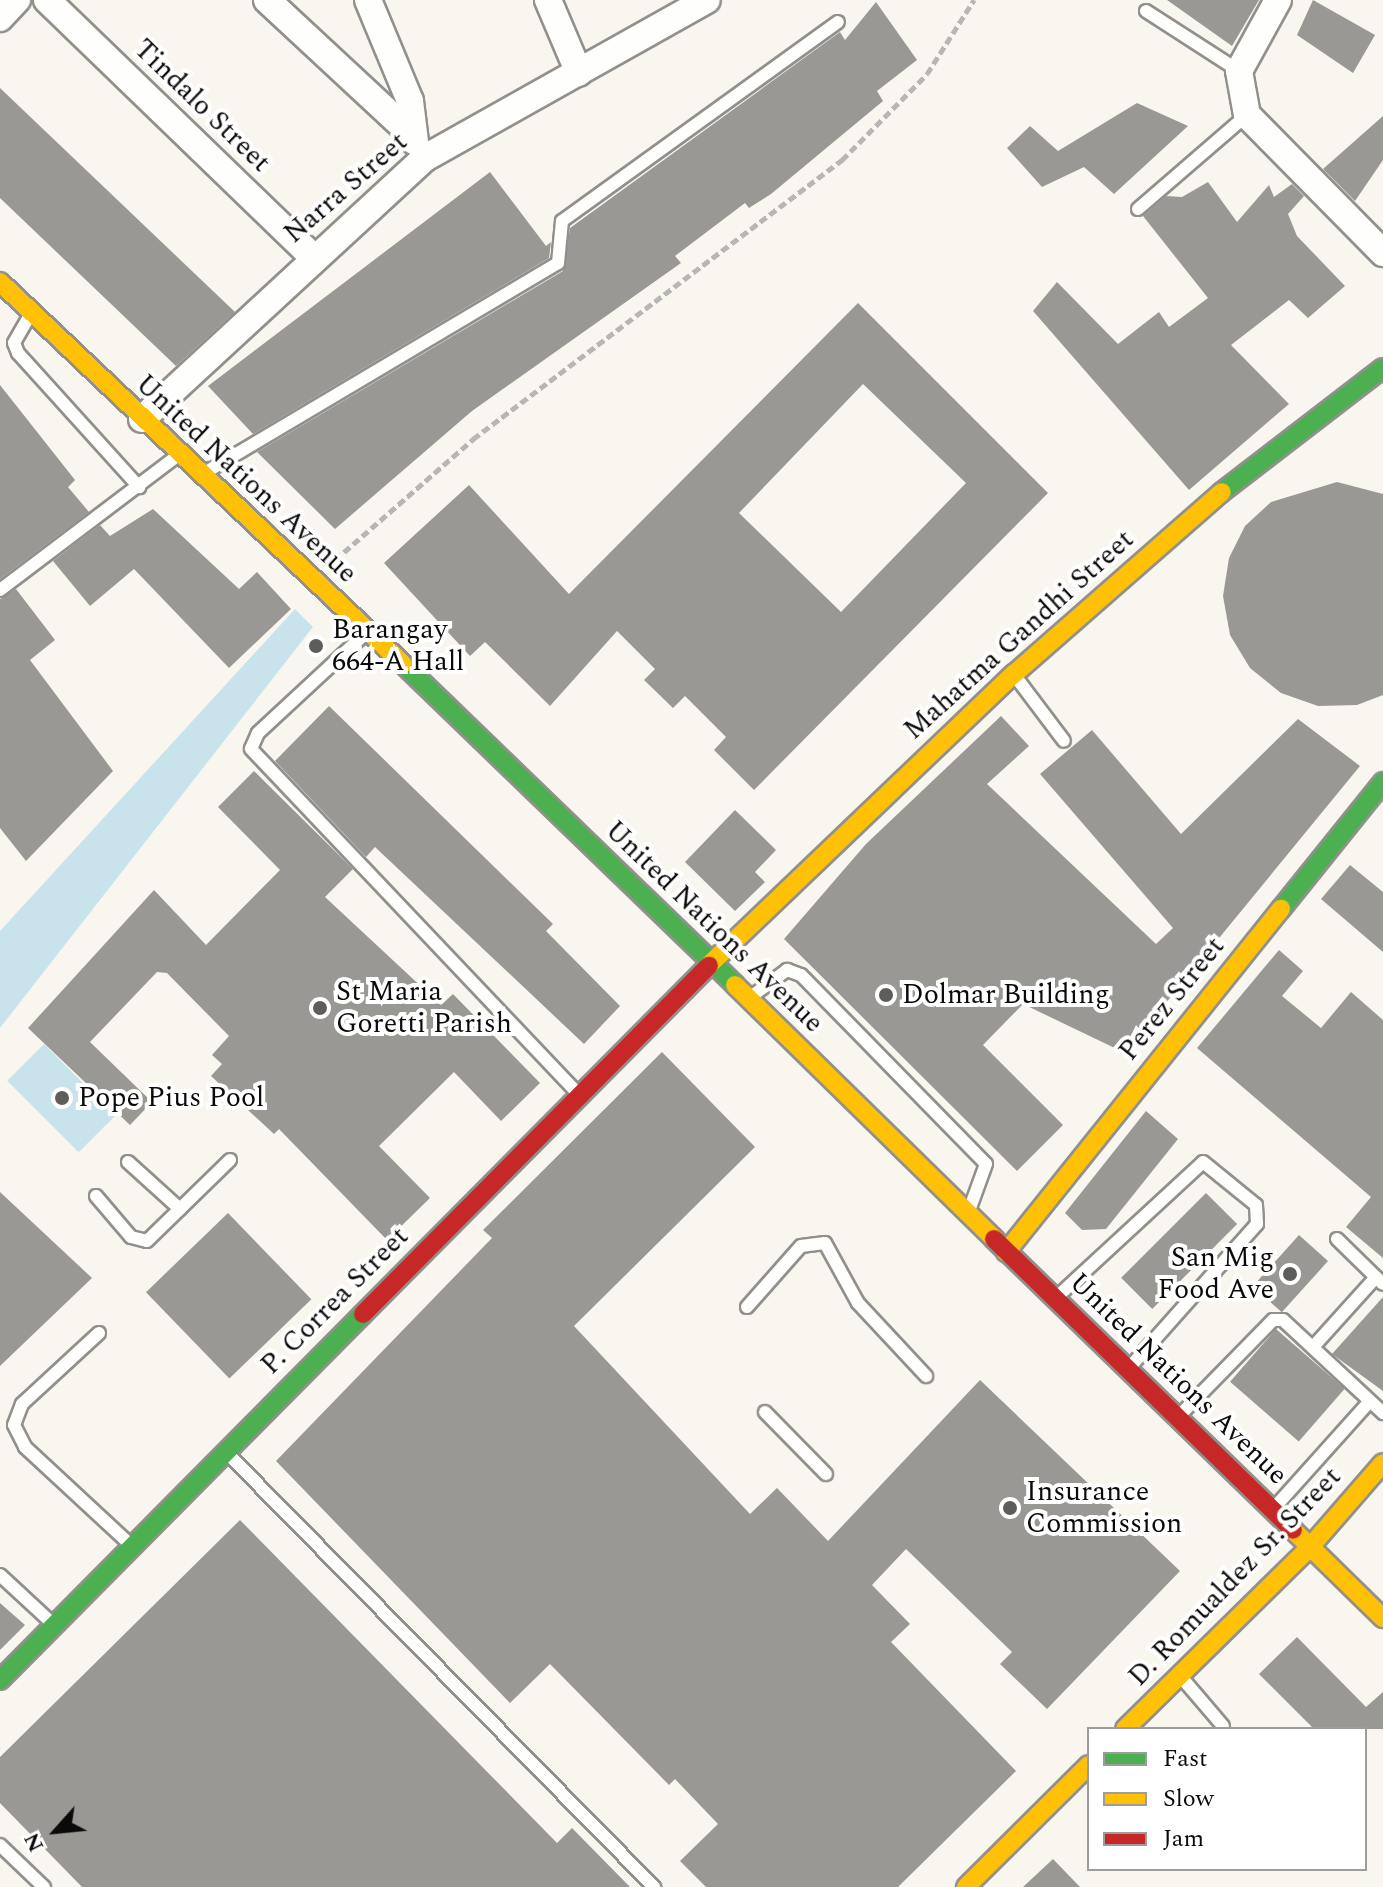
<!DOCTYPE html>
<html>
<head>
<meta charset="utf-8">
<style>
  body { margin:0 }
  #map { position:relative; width:1383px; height:1887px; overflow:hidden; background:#f8f6ee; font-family:Spectral,serif }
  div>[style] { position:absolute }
  .water>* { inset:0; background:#c9e3ed; transform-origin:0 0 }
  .building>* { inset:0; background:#9a9894; transform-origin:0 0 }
  .path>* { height:5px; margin-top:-2.5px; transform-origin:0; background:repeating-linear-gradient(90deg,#b7b6b5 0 8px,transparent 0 12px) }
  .roads { filter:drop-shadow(2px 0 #91908d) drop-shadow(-2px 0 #91908d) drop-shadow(0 2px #91908d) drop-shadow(0 -2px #91908d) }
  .lane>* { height:12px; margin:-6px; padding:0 6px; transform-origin:6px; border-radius:6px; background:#fefefc }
  .street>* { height:26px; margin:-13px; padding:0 13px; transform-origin:13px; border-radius:13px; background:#fefefc }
  .fast>* { height:18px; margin:-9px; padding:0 9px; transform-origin:9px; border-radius:9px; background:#4caf50 }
  .slow>* { height:18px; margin:-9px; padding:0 9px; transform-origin:9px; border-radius:9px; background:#ffc107 }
  .jam>* { height:18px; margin:-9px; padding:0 9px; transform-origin:9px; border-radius:9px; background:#c62828 }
  .dots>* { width:22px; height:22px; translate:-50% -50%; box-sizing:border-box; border:4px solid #fff; border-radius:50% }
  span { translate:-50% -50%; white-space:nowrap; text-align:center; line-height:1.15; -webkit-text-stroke:8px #fff; paint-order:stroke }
  .street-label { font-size:28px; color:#0a0a0a }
  .poi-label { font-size:28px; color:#0a0a0a }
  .left { translate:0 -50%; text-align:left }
  .right { translate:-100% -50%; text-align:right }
  .legend { position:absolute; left:1087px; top:1727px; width:280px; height:144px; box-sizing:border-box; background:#fff; border:2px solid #9d9d9d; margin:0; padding:10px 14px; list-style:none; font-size:24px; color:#0a0a0a }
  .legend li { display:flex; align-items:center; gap:16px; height:40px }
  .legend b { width:40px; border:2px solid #9d9d9d }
  .north { position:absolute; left:16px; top:1791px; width:80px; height:80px; -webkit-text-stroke:6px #fff; paint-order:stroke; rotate:243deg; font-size:22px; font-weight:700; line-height:32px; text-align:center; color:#0a0a0a }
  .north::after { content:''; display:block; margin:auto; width:28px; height:36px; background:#0a0a0a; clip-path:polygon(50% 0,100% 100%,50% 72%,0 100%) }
</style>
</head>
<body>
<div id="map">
  <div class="water">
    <div style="clip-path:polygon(295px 609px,313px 627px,0 1028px,0 931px)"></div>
    <div style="left:44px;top:1044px;width:101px;height:52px;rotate:45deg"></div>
  </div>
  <div class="building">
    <div style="clip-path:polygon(1167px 0,1259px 0,1232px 46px)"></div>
    <div style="clip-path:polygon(1313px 0,1375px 35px,1353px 73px,1297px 35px)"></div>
    <div style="clip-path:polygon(876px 2px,917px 60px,877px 91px,883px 101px,771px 194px,749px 208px,745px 203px,675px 256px,681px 263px,472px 411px,335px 529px,257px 452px,563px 271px,570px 228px,840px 32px,845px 40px)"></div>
    <div style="clip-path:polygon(0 88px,235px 312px,176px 366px,0 198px)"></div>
    <div style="clip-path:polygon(1137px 103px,1188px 126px,1114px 194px,1084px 167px,1042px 187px,1007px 148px,1030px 126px,1058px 151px)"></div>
    <div style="clip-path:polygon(1383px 116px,1383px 160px,1355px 201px,1318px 164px,1323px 169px)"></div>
    <div style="clip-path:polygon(490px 172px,546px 246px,551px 242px,549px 258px,253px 434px,208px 386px)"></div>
    <div style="clip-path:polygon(1208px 182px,1237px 222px,1269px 185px,1274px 197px,1292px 184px,1304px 196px,1288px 214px,1297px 236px,1345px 286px,1308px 318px,1289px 300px,1231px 345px,1289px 404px,1189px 490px,1033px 311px,1057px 282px,1118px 344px,1159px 312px,1169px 327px,1208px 298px,1143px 216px,1166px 196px,1182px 197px)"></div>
    <div style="clip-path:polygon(evenodd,858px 303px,1048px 493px,754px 790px,714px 750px,726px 737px,685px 696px,673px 708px,644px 680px,655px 669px,617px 631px,550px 706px,485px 642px,470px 656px,384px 563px,469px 485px,569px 594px,858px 303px,863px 384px,966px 483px,841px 612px,739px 513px,863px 384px)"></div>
    <div style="clip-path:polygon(0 385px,75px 480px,68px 487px,89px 512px,0 579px)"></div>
    <div style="clip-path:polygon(1337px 482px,1383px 494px,1383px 695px,1357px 705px,1318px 706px,1281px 693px,1250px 668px,1230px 635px,1223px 596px,1229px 558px,1245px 526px,1271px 502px)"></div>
    <div style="clip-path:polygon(153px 509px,239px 589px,257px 572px,291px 609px,229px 668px,134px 569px,90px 606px,53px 561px,100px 525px,110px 536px)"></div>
    <div style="clip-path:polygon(16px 589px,55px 640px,30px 660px,113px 771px,26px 861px,0 828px,0 599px)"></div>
    <div style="clip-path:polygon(329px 706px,553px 924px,546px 931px,620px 1006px,584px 1044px,375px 847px,366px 857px,275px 761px)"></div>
    <div style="clip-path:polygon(1001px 716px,1029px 746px,987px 784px,1156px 944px,1173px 928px,1040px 774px,1092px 730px,1181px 834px,1298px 719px,1360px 766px,1142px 1032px,1136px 1025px,1123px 1052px,1023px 1004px,983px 1045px,1063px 1125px,1017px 1171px,784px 939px,866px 844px)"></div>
    <div style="clip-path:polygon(254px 771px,353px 869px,325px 897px,441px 1005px,453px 994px,540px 1083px,501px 1121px,454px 1072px,379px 1146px,430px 1198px,387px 1240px,279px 1129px,274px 1134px,211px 1076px,222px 1064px,212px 1055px,229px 1036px,167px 973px,157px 972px,90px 1042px,152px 1102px,130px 1125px,28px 1028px,154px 890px,206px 945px,280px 870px,218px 807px)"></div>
    <div style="clip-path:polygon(735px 810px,776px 850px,755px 872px,765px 882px,735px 911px,685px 862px)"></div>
    <div style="clip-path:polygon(1350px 865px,1383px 892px,1383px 952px,1321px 899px)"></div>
    <div style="clip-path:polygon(1279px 950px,1303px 971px,1282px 996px,1321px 1028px,1351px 992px,1383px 1020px,1383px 1258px,1346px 1227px,1371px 1197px,1197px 1048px)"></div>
    <div style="clip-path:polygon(662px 1052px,755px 1147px,574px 1326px,750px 1514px,777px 1488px,828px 1541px,980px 1380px,1180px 1571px,1047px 1709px,1000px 1664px,1012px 1652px,906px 1549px,872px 1585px,910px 1624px,891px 1642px,1016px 1771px,898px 1887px,706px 1887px,680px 1861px,718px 1824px,675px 1779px,669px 1785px,550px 1664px,510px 1703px,276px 1461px,492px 1238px,483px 1230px)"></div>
    <div style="clip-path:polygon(1146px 1111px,1178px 1139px,1106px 1229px,1082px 1230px,1065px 1213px)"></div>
    <div style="clip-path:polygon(0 1192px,92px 1278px,0 1366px)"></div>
    <div style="left:1206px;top:1193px;width:44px;height:120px;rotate:45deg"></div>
    <div style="left:228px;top:1213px;width:120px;height:114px;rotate:46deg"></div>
    <div style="left:1299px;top:1235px;width:39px;height:69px;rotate:42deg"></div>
    <div style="clip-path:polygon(1383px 1297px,1383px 1391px,1332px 1354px)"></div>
    <div style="left:1276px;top:1329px;width:91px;height:70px;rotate:41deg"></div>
    <div style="clip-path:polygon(240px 1520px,557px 1843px,572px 1828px,630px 1887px,82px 1887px,0 1803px,0 1757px)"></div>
    <div style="clip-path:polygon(0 1603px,25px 1625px,0 1650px)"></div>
    <div style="clip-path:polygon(1297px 1637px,1366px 1707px,1383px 1692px,1383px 1729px,1314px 1729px,1259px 1674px)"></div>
    <div style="clip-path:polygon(1053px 1859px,1080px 1887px,1023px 1887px)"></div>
  </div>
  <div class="path">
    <div style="left:335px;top:560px;width:184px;rotate:-41.2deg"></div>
    <div style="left:473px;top:439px;width:463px;rotate:-37.1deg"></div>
    <div style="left:842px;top:160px;width:121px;rotate:-45.3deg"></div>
    <div style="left:927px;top:74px;width:88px;rotate:-57.6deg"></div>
  </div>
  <div class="roads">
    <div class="lane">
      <div style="left:1146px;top:11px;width:111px;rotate:32.8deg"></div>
      <div style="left:1138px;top:209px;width:144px;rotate:-40.8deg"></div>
      <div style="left:30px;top:315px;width:32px;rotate:120deg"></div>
      <div style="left:14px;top:343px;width:11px;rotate:68deg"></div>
      <div style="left:18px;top:353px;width:181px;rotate:47.9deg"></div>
      <div style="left:206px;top:472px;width:409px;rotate:-30.7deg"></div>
      <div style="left:558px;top:263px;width:42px;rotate:-84.6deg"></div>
      <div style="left:562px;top:221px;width:340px;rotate:-35.8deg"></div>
      <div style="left:0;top:590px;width:222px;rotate:-37.1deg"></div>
      <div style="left:367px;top:632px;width:149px;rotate:137.2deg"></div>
      <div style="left:258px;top:733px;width:17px;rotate:114deg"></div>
      <div style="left:251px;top:749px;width:475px;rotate:46.5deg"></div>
      <div style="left:1015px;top:676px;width:81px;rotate:53deg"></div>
      <div style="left:752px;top:996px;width:44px;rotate:-36.6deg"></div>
      <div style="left:787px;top:970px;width:15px;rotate:20deg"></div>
      <div style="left:801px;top:975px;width:264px;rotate:45.6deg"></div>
      <div style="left:986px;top:1164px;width:47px;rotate:110deg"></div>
      <div style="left:128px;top:1162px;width:70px;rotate:42.1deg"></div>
      <div style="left:96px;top:1196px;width:54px;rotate:49.5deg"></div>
      <div style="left:131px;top:1237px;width:16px;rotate:14deg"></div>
      <div style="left:147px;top:1241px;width:116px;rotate:-44.3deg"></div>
      <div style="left:1337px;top:1239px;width:64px;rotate:44.4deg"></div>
      <div style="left:1058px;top:1296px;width:197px;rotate:-42.7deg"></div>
      <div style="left:1203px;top:1162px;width:68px;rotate:39.1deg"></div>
      <div style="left:1256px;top:1205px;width:19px;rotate:87deg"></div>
      <div style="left:1257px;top:1224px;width:191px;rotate:131.6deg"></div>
      <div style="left:747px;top:1307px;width:81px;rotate:-48.5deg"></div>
      <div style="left:801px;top:1246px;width:24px;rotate:-7deg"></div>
      <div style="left:825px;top:1243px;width:68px;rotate:61.2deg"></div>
      <div style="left:858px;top:1303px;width:100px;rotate:47deg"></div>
      <div style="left:99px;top:1333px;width:105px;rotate:137.3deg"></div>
      <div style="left:22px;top:1404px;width:22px;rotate:111deg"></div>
      <div style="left:14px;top:1425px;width:25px;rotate:63deg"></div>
      <div style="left:25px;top:1447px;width:144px;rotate:42.8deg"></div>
      <div style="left:1313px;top:1347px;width:94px;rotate:-48deg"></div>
      <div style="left:765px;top:1412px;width:87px;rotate:45.5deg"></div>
      <div style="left:1180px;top:1415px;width:133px;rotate:-45.6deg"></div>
      <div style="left:1273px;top:1320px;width:10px"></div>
      <div style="left:1283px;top:1320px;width:137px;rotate:42.9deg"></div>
      <div style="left:230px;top:1456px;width:605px;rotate:45.47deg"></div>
      <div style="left:1275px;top:1507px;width:142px;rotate:-48.1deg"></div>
      <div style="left:0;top:1575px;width:69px;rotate:42.7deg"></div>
      <div style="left:1182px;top:1678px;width:63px;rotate:49.5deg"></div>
      <div style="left:0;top:1845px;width:61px;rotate:43.7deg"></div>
    </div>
    <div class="street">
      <div style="left:47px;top:0;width:370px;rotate:44deg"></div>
      <div style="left:267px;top:0;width:194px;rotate:42.9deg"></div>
      <div style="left:368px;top:0;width:109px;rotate:67.4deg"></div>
      <div style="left:410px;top:101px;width:41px;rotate:83deg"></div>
      <div style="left:548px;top:0;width:79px;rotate:67deg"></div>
      <div style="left:1278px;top:0;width:81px;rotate:118.8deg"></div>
      <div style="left:1239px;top:71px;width:45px;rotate:79.7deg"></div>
      <div style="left:1247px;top:115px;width:194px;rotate:45.4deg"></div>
      <div style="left:0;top:18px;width:25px;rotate:-47deg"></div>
      <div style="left:142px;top:419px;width:385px;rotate:-42.7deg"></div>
      <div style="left:425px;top:158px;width:323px;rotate:-29.3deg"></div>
    </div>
    <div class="fast">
      <div style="left:1222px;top:492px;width:203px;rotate:-37.6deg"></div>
      <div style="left:403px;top:664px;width:462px;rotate:44deg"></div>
      <div style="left:1281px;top:909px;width:163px;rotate:-51.2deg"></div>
      <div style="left:0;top:1680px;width:515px;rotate:-45.24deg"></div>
    </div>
    <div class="slow">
      <div style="left:0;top:282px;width:555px;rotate:43.47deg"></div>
      <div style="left:709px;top:965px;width:422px;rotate:-43.7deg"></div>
      <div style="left:1014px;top:674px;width:276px;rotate:-41.2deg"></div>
      <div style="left:735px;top:985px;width:363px;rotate:44.4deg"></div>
      <div style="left:1006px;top:1252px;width:440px;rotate:-51.3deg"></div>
      <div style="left:1293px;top:1530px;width:126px;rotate:44.4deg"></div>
      <div style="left:1125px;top:1729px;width:260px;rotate:-44.5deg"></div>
      <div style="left:1310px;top:1547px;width:111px;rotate:-49deg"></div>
      <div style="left:966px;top:1887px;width:173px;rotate:-44.8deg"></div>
    </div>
    <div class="jam">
      <div style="left:994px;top:1239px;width:417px;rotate:44.2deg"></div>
      <div style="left:363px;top:1314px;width:491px;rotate:-45.2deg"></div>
    </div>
  </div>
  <div class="dots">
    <div style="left:316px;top:646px;background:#5d5d5a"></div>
    <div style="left:886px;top:995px;background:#5d5d5a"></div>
    <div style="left:320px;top:1008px;background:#5d5d5a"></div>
    <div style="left:62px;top:1098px;background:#5d5d5a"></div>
    <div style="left:1290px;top:1274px;background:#5d5d5a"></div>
    <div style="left:1010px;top:1508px;background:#5d5d5a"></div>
  </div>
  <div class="street-label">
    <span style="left:202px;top:106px;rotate:44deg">Tindalo Street</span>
    <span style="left:346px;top:188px;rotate:-41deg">Narra Street</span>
    <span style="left:246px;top:479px;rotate:43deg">United Nations Avenue</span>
    <span style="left:1019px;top:635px;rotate:-42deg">Mahatma Gandhi Street</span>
    <span style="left:714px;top:927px;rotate:44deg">United Nations Avenue</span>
    <span style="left:1172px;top:999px;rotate:-51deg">Perez Street</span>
    <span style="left:335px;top:1301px;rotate:-45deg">P. Correa Street</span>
    <span style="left:1178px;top:1379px;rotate:44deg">United Nations Avenue</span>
    <span style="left:1235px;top:1577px;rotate:-46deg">D. Romualdez Sr. Street</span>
  </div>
  <div class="poi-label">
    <span class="left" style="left:332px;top:646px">Barangay<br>664-A Hall</span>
    <span class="left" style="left:336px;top:1008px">St Maria<br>Goretti Parish</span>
    <span class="left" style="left:902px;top:995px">Dolmar Building</span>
    <span class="left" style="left:78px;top:1098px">Pope Pius Pool</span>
    <span class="right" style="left:1274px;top:1274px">San Mig<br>Food Ave</span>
    <span class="left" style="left:1026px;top:1508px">Insurance<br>Commission</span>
  </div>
  <ul class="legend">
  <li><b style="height:10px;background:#4caf50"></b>Fast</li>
  <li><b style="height:10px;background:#ffc107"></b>Slow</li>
  <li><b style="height:10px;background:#c62828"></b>Jam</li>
  </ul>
  <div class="north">N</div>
</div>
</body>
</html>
